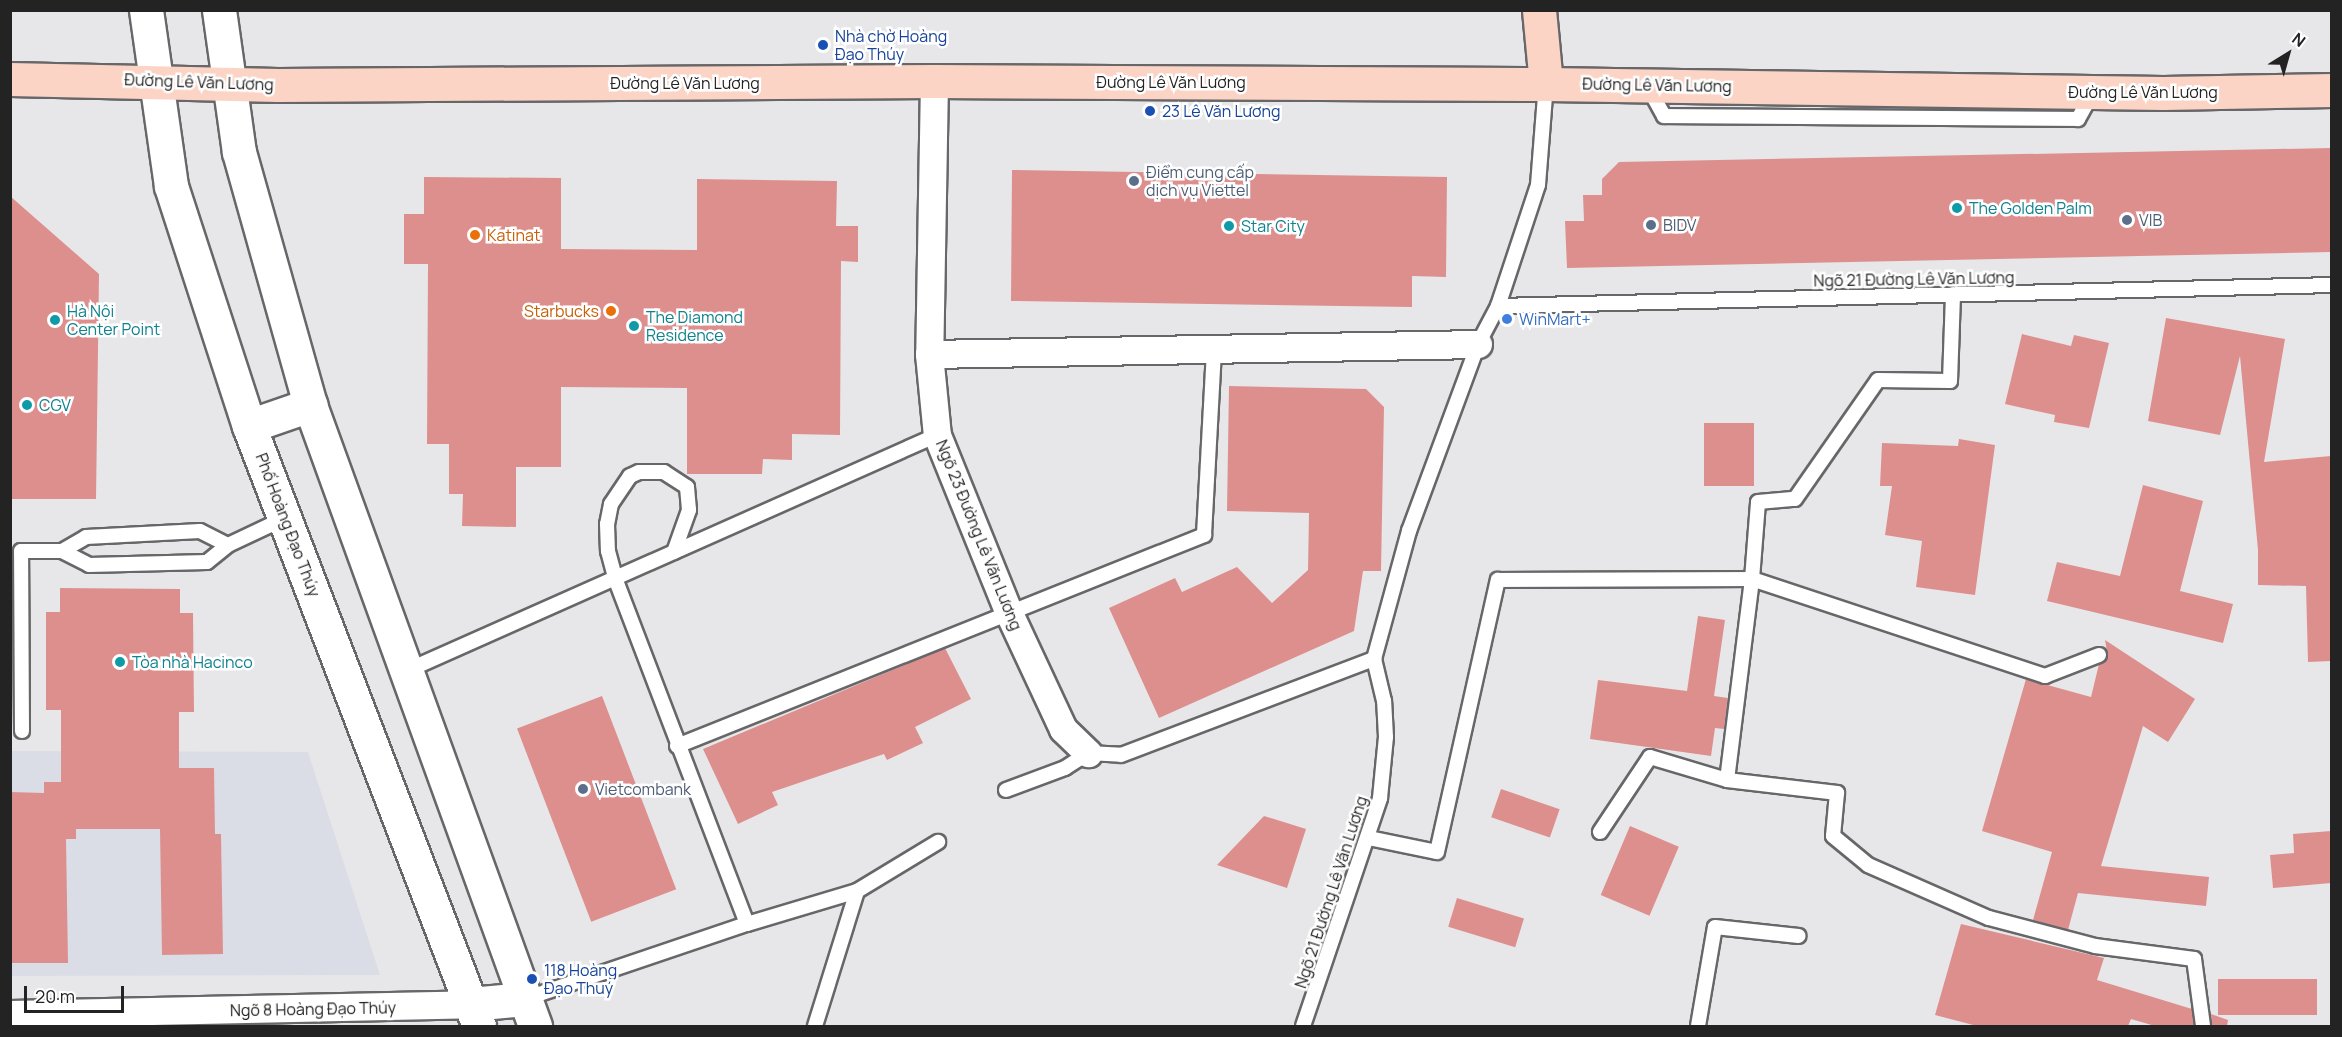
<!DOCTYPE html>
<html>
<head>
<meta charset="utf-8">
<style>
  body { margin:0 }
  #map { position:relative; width:2342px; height:1037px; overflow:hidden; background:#e7e7e9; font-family:Manrope,sans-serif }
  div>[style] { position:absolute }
  .built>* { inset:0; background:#dbdde6 }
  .building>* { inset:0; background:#dd8f8e; transform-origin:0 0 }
  .roads { filter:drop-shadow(2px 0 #676769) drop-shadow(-2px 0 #676769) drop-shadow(0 2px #676769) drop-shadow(0 -2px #676769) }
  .lane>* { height:14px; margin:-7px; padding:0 7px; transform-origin:7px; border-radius:7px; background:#fff }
  .street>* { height:27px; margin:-13.5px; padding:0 13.5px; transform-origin:13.5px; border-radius:13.5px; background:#fff }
  .secondary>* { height:33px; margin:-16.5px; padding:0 16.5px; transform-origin:16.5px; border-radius:16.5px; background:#fff }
  .primary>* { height:33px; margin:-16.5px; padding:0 16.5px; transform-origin:16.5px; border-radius:16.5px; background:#fbd4c5 }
  .dots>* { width:16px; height:16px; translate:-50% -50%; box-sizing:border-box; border:3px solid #fff; border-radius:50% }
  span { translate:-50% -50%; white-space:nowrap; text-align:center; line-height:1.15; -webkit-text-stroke:5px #fff; paint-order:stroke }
  .transit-label { font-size:16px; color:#164399 }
  .left { translate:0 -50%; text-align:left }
  .street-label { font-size:16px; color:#232324 }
  .service-label { font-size:16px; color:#4e5e75 }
  .culture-label { font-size:16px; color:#0d838f }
  .food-label { font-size:16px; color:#c56008 }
  .right { translate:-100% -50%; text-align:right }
  .shop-label { font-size:16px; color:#366cbe }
  .frame { position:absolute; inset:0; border:12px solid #232324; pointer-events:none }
  .north { position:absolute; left:2258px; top:24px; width:60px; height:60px; -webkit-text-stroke:4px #fff; paint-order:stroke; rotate:37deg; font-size:16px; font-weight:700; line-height:24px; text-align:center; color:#232324 }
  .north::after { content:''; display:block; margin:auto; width:21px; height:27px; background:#232324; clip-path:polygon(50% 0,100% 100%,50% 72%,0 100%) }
  .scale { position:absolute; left:24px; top:986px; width:100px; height:27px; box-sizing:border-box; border:3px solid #232324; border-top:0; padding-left:8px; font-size:18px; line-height:21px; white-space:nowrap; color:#232324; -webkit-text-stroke:4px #fff; paint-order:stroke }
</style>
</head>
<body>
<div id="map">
  <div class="built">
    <div style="clip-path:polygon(11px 751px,308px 752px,380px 975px,11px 976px)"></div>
  </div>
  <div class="building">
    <div style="clip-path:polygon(2331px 148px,2331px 252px,1567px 268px,1565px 221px,1584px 221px,1583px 195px,1602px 195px,1602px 179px,1619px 162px)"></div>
    <div style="clip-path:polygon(1012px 170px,1447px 177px,1446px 277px,1412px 276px,1412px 307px,1011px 301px)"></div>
    <div style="clip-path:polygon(424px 177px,561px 178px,561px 249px,697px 250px,697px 179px,837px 181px,836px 226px,858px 226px,858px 262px,841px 261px,840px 435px,792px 434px,792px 460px,763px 459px,762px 474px,687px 474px,687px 388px,561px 387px,561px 467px,516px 467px,516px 527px,462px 526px,463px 494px,449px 494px,449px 444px,427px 444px,428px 264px,404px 264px,404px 214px,424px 214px)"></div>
    <div style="clip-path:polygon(10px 196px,99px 274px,96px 499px,10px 499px)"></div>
    <div style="clip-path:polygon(2166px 318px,2285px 339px,2264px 462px,2331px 456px,2331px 661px,2308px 662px,2306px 586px,2258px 585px,2258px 550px,2240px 356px,2220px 435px,2148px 421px)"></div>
    <div style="clip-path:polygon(2022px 334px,2071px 346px,2074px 335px,2109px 343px,2089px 428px,2054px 422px,2055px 415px,2005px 404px)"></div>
    <div style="clip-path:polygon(1229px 386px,1366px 389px,1384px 407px,1381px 571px,1363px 571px,1354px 631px,1159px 718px,1109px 608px,1175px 578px,1182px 592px,1237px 567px,1272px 603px,1308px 570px,1309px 513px,1227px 511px)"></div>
    <div style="left:1704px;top:423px;width:50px;height:63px"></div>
    <div style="clip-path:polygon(1959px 439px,1995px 445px,1975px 595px,1916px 587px,1922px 541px,1885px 535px,1892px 486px,1880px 486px,1882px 443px,1958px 446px)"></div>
    <div style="clip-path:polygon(2143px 485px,2203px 501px,2180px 591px,2233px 604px,2223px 643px,2047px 601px,2057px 562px,2120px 576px)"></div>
    <div style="clip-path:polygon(60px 588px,180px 589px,180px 613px,193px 613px,194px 712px,179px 712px,179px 768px,214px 768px,215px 834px,221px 834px,223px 954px,162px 955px,160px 829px,76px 829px,76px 839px,66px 839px,68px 963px,10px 963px,10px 792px,44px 793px,44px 782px,61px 782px,61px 710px,46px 710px,46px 612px,60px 612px)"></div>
    <div style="clip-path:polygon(1698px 616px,1725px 620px,1714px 696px,1728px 698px,1724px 729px,1715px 728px,1711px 756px,1590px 739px,1598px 680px,1687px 691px)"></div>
    <div style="clip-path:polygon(2105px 640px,2195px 699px,2168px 742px,2143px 726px,2101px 866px,2209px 877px,2206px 906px,2078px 893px,2068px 930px,2033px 920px,2052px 852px,1982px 831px,2026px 679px,2091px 697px,2099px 664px,2108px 657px)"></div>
    <div style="clip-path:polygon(945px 648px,971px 699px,915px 727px,923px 743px,887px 760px,884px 754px,772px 792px,778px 805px,738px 824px,703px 749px)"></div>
    <div style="left:602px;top:696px;width:207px;height:91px;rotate:69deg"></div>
    <div style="left:1501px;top:789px;width:62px;height:30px;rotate:19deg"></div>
    <div style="clip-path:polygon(1264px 816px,1306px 829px,1287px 888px,1217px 865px)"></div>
    <div style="left:1630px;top:826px;width:53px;height:75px;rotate:23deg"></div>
    <div style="clip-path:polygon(2331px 831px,2331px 883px,2273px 888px,2270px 855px,2294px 853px,2293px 834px)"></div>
    <div style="left:1457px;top:898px;width:70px;height:30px;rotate:17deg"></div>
    <div style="clip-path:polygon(1961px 924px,2104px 958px,2097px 980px,2192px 1009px,2194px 1026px,2155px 1026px,2131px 1019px,2128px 1026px,1977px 1026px,1935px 1015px)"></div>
    <div style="left:2317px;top:979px;width:36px;height:99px;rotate:90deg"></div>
    <div style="clip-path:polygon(2211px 1014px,2228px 1020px,2227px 1026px,2212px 1026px)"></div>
  </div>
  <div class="roads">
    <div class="lane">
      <div style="left:1648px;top:87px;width:33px;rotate:61deg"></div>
      <div style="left:1664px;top:116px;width:414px;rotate:0.4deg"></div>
      <div style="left:2078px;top:119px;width:29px;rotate:-61deg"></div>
      <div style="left:1498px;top:306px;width:834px;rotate:-1.44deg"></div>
      <div style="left:62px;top:551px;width:28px;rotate:-30deg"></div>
      <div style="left:86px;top:537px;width:114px;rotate:-3deg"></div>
      <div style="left:200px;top:531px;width:31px;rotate:27deg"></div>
      <div style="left:674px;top:552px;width:45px;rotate:-70.3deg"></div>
      <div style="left:689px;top:510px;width:23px;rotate:-95deg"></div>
      <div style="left:687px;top:487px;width:27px;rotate:-147deg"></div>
      <div style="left:664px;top:472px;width:25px;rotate:180deg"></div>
      <div style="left:639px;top:472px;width:10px;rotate:156deg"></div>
      <div style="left:630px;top:476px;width:34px;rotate:124deg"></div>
      <div style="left:611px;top:504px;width:20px;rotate:101deg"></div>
      <div style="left:607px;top:524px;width:27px;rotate:88deg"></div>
      <div style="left:608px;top:551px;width:28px;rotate:75deg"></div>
      <div style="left:615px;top:578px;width:370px;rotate:69.1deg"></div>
      <div style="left:406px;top:671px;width:581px;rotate:-23.96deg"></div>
      <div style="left:22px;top:731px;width:180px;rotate:-90.3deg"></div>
      <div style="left:21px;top:551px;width:41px"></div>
      <div style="left:62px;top:551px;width:30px;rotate:27deg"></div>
      <div style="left:89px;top:565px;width:118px;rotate:-1.5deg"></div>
      <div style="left:207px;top:562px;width:27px;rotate:-39deg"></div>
      <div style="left:228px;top:545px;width:63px;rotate:-25.3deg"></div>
      <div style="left:677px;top:746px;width:568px;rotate:-21.82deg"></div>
      <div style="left:1204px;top:535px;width:186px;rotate:-86.9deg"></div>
      <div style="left:1727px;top:780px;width:203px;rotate:-82.9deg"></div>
      <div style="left:1752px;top:579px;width:77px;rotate:-85.5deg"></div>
      <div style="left:1758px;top:502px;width:37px;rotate:-5deg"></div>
      <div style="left:1795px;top:499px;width:145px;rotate:-55.1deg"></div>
      <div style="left:1878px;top:380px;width:72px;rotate:0.8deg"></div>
      <div style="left:1950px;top:381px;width:87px;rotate:-88deg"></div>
      <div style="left:1006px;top:790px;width:63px;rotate:-20.4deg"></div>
      <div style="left:1065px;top:768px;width:27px;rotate:-33deg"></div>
      <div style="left:1088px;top:753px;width:33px;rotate:3deg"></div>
      <div style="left:1121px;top:755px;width:271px;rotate:-20.8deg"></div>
      <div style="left:1374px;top:659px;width:133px;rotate:-74.7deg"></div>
      <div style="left:1409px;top:531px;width:199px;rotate:-69.7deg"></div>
      <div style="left:1478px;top:344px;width:43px;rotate:-62.2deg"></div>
      <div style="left:1498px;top:306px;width:127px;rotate:-71.7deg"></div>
      <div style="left:1538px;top:185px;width:101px;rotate:-85.5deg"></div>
      <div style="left:1600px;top:832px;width:90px;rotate:-56.3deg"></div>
      <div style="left:1650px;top:757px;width:80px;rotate:16.6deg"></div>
      <div style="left:1727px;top:780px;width:111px;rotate:6.7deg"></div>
      <div style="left:1837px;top:793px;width:43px;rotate:95.3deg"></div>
      <div style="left:1833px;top:836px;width:45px;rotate:39.6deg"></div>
      <div style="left:1868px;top:865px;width:132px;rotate:23.7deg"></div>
      <div style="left:1989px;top:918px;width:110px;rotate:14.8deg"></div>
      <div style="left:2095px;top:946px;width:100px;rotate:7.5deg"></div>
      <div style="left:2194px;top:959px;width:68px;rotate:82.3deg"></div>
      <div style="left:1369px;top:838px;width:69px;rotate:11.6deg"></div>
      <div style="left:1437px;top:852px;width:279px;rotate:-77.4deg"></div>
      <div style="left:1498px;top:580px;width:254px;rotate:-0.2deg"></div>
      <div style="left:1752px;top:579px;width:309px;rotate:18.3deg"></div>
      <div style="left:2045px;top:676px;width:58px;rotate:-21.3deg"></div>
      <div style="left:525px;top:999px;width:234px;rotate:-18.7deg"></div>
      <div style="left:747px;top:924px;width:115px;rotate:-16.7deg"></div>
      <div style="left:857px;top:891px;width:95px;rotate:-31.2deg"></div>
      <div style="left:815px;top:1026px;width:141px;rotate:-72.7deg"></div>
      <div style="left:1303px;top:1026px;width:241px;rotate:-71.3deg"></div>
      <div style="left:1380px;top:798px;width:61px;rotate:-84.4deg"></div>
      <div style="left:1386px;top:737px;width:36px;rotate:-93deg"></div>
      <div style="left:1384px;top:701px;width:43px;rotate:-103.4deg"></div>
      <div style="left:1698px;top:1026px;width:100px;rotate:-80.3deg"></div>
      <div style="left:1715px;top:927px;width:84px;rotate:6.1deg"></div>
    </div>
    <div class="street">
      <div style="left:934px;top:81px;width:273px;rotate:91deg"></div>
      <div style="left:929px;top:354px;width:81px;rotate:84.4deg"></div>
      <div style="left:937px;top:435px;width:190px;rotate:68deg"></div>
      <div style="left:1008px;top:611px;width:130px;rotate:65deg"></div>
      <div style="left:1063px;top:729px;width:35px;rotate:44deg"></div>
      <div style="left:929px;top:354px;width:549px;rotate:-1.04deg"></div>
      <div style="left:10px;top:1014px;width:460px;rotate:-1.2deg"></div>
    </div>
    <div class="secondary">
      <div style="left:146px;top:10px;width:178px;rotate:81.9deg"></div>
      <div style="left:171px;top:186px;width:252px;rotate:72deg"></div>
      <div style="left:249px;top:426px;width:643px;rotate:69.03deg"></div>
      <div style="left:219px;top:10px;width:143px;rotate:82deg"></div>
      <div style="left:239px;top:152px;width:263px;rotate:74.3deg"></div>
      <div style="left:310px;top:405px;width:661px;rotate:70.08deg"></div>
      <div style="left:249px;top:426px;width:65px;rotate:-19deg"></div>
      <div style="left:470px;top:1004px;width:55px;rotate:-5.2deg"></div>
    </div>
    <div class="primary">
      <div style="left:1539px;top:10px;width:74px;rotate:84.6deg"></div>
      <div style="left:10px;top:79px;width:268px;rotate:1.3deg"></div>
      <div style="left:278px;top:85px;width:656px;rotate:-0.35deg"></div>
      <div style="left:934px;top:81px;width:612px;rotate:0.28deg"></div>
      <div style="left:1546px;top:84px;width:617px;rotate:0.84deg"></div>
      <div style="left:2163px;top:93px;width:169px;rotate:-1deg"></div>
    </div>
  </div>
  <div class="dots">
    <div style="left:823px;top:45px;background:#1a4fb4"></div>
    <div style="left:1150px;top:111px;background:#1a4fb4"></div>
    <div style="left:1134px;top:181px;background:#5c6f8a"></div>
    <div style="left:1957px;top:208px;background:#0f9aa8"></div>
    <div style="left:2127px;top:220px;background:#5c6f8a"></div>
    <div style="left:1651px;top:225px;background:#5c6f8a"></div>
    <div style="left:1229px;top:226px;background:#0f9aa8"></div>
    <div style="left:475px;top:235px;background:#e8710a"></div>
    <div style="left:611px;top:311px;background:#e8710a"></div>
    <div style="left:1507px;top:319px;background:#3f7fe0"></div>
    <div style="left:55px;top:320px;background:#0f9aa8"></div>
    <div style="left:634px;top:326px;background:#0f9aa8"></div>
    <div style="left:27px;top:405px;background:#0f9aa8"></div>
    <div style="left:120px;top:662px;background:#0f9aa8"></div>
    <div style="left:583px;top:789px;background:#5c6f8a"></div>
    <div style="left:532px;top:979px;background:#1a4fb4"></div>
  </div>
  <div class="transit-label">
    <span class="left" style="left:835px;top:45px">Nhà chờ Hoàng<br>Đạo Thúy</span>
    <span class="left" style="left:1162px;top:111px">23 Lê Văn Lương</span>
    <span class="left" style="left:544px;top:979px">118 Hoàng<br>Đạo Thuý</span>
  </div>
  <div class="street-label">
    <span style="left:199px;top:82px;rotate:2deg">Đường Lê Văn Lương</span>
    <span style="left:1171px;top:82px">Đường Lê Văn Lương</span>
    <span style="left:685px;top:83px">Đường Lê Văn Lương</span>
    <span style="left:1657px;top:85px;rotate:1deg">Đường Lê Văn Lương</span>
    <span style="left:2143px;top:92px">Đường Lê Văn Lương</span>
    <span style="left:1914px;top:279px;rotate:-1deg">Ngõ 21 Đường Lê Văn Lương</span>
    <span style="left:288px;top:525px;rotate:69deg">Phố Hoàng Đạo Thúy</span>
    <span style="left:979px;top:535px;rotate:68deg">Ngõ 23 Đường Lê Văn Lương</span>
    <span style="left:1331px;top:892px;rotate:-72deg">Ngõ 21 Đường Lê Văn Lương</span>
    <span style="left:313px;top:1009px;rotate:-1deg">Ngõ 8 Hoàng Đạo Thúy</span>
  </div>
  <div class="service-label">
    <span class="left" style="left:1146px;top:181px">Điểm cung cấp<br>dịch vụ Viettel</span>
    <span class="left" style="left:2139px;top:220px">VIB</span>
    <span class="left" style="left:1663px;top:225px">BIDV</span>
    <span class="left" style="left:595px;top:789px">Vietcombank</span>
  </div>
  <div class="culture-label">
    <span class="left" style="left:1969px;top:208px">The Golden Palm</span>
    <span class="left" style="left:1241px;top:226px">Star City</span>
    <span class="left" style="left:67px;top:320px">Hà Nội<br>Center Point</span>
    <span class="left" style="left:646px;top:326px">The Diamond<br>Residence</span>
    <span class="left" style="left:39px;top:405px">CGV</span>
    <span class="left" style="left:132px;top:662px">Tòa nhà Hacinco</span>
  </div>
  <div class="food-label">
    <span class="left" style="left:487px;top:235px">Katinat</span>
    <span class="right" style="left:599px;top:311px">Starbucks</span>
  </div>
  <div class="shop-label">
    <span class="left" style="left:1519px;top:319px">WinMart+</span>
  </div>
  <div class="frame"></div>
  <div class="north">N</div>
  <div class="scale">20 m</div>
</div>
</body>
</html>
